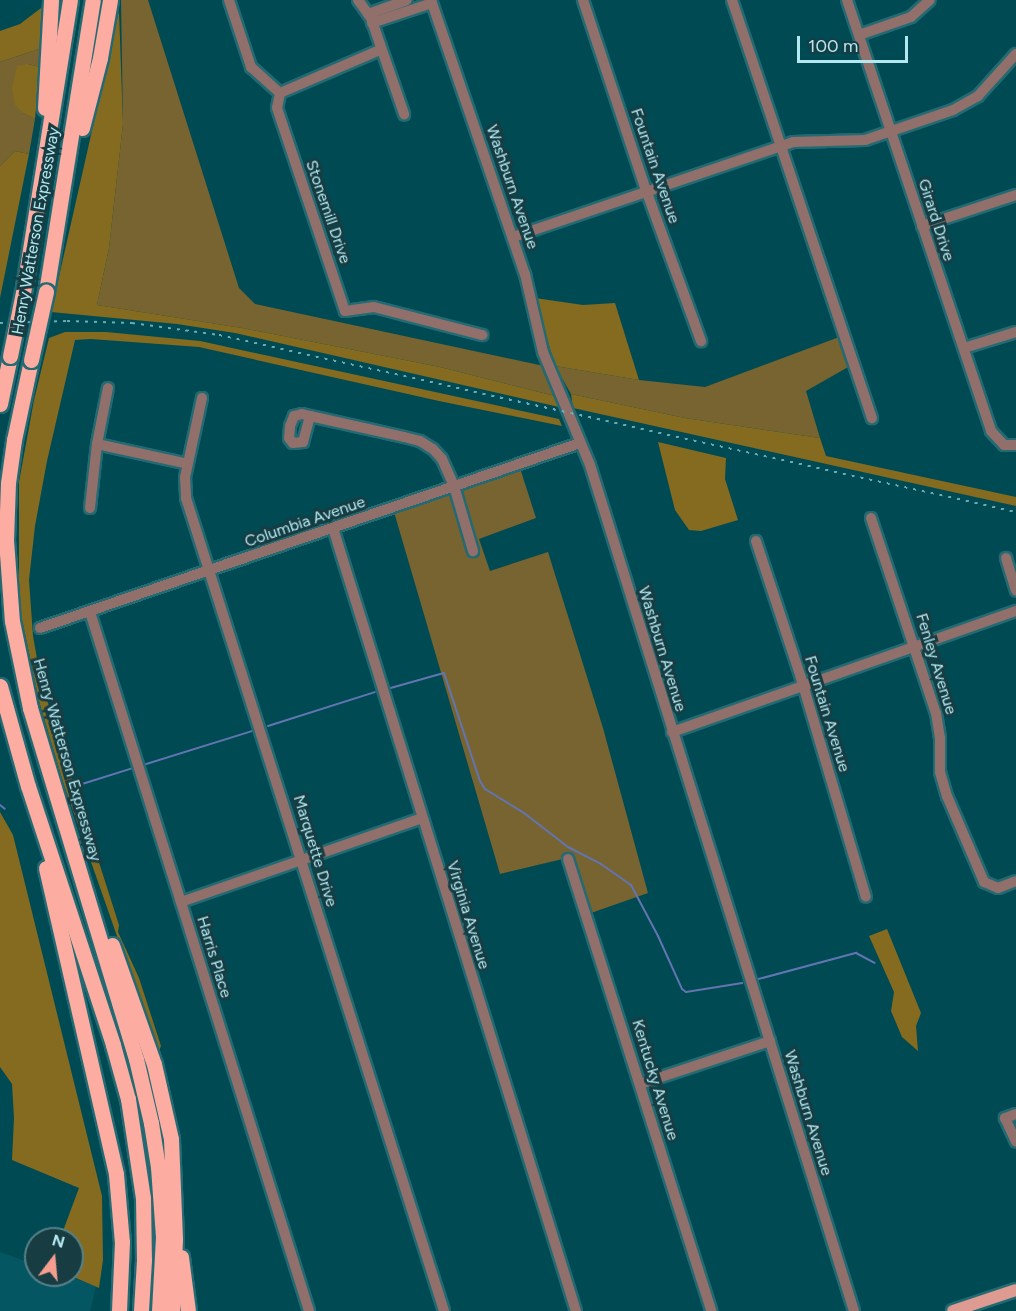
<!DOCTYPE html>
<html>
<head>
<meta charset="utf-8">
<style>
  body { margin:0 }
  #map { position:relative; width:1016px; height:1311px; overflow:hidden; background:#004a54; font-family:Figtree,sans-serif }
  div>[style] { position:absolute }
  .built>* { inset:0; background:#045762 }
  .green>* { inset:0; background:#776430 }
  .forest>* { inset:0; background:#846b20 }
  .stream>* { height:2px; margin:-1px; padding:0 1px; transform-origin:1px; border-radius:1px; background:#6275b1 }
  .roads { filter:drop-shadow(2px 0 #246a73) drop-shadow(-2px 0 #246a73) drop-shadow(0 2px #246a73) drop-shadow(0 -2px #246a73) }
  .minor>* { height:10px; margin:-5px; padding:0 5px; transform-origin:5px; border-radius:5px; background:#916f6a }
  .major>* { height:12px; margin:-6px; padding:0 6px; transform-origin:6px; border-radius:6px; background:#dd9b91 }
  .highway>* { height:15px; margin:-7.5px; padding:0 7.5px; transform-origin:7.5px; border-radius:7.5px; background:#fcaca0 }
  .rail>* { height:2px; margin-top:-1px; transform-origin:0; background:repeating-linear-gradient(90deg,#6daab3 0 3px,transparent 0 9px) }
  .bridges { filter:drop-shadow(2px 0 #246a73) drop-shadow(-2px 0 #246a73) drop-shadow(0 2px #246a73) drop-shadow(0 -2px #246a73) }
  .highway-bridge>* { height:15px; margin:-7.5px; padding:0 7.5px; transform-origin:7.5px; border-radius:7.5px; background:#fcaca0 }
  span { translate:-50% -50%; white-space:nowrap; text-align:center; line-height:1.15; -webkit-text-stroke:6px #173d43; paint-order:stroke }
  .street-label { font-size:16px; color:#b4e8f1 }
  .north { position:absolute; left:24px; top:1227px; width:60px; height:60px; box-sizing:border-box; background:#173d43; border:2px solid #568189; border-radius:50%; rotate:16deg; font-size:16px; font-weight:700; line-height:24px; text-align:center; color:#b4e8f1 }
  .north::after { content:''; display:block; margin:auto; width:21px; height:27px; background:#f59d8f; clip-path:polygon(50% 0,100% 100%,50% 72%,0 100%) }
  .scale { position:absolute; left:797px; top:36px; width:111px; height:27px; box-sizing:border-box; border:3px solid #b4e8f1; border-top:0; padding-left:8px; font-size:18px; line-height:21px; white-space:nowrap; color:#b4e8f1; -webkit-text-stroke:4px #173d43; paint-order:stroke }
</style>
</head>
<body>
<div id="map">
  <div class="built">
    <div style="clip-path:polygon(0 1252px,36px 1265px,36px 1275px,64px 1275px,96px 1286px,90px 1311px,0 1311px)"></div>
  </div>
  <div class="green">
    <div style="clip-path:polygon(121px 0,148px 0,239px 288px,255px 304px,544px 366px,555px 396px,440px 367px,242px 328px,97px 305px,109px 248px,123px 124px)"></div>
    <div style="clip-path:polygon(42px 48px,40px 67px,28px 64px,23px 113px,35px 119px,29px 154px,15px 151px,0 166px,0 62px)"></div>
    <div style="clip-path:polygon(842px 336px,850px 366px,806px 391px,820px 438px,685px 418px,571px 394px,555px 366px,639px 380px,705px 387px)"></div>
    <div style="clip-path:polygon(520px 468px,536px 518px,479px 539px,490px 571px,548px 552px,603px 728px,648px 893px,591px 913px,571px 857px,500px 874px,394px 512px)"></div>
  </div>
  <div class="forest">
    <div style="clip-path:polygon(45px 5px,42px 48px,0 62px,0 31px,20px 24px)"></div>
    <div style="clip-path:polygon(119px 11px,123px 124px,109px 248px,97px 305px,242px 328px,440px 367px,555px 396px,559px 407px,235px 333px,177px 324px,51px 312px)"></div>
    <div style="clip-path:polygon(28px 64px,40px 67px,35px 119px,23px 113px,15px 105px,12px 88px,17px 66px)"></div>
    <div style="clip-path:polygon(15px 151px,29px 154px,0 298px,0 166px)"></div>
    <div style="clip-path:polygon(535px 298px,583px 305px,615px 303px,639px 380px,555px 366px)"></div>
    <div style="clip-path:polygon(65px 332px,106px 332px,200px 341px,559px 419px,562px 426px,439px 401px,199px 347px,91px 339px,75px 340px,47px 461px,35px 526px,29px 580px,33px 636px,41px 681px,119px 925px,118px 932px,139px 978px,161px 1046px,158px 1053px,63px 782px,39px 701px,19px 605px,19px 482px,34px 400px,49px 338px)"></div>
    <div style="clip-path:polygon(571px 394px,685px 418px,820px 438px,826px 456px,1016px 497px,1016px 506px,573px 408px)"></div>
    <div style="clip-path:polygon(658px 442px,726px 458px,725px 479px,738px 520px,701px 531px,689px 530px,675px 510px)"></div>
    <div style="clip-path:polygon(0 812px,13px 835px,102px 1196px,103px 1260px,99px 1288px,69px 1275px,72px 1275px,72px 1239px,60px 1239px,79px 1188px,12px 1160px,14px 1118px,12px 1084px,0 1067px)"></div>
    <div style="clip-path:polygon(887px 929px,921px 1013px,916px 1026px,918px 1051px,902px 1037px,891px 1011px,894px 992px,869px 936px)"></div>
  </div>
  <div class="stream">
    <div style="left:387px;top:689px;width:59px;rotate:-15.7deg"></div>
    <div style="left:444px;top:673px;width:114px;rotate:71.6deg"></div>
    <div style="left:480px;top:781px;width:9px;rotate:58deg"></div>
    <div style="left:485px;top:789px;width:46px;rotate:31.6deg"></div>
    <div style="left:524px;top:813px;width:56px;rotate:37.7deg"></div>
    <div style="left:568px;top:847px;width:37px;rotate:27deg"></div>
    <div style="left:601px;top:864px;width:37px;rotate:35deg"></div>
    <div style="left:631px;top:885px;width:58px;rotate:62.1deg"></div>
    <div style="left:658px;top:936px;width:58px;rotate:65.6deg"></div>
    <div style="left:682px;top:989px;width:5px;rotate:37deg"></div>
    <div style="left:686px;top:992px;width:57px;rotate:-9.1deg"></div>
    <div style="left:268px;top:726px;width:112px;rotate:-17.6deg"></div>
    <div style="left:143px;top:765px;width:114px;rotate:-17.3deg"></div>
    <div style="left:79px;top:785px;width:57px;rotate:-17.5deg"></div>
    <div style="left:0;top:805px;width:6px;rotate:39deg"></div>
    <div style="left:755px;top:980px;width:105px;rotate:-15deg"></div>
    <div style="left:856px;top:953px;width:21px;rotate:28deg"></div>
  </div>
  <div class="roads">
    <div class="minor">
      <div style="left:229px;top:0;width:71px;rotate:71.8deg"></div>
      <div style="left:251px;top:67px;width:39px;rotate:42deg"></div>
      <div style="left:358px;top:0;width:22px;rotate:54deg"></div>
      <div style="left:371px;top:18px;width:102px;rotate:71deg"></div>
      <div style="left:431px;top:0;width:290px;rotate:71.1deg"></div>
      <div style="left:525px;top:274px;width:80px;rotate:77deg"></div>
      <div style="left:543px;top:352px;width:122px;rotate:67.4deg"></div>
      <div style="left:590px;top:465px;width:886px;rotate:72.67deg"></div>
      <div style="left:583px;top:0;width:200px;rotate:71.7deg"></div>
      <div style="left:646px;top:190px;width:161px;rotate:70deg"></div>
      <div style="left:732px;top:0;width:441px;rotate:71.5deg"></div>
      <div style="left:847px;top:0;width:454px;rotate:71.5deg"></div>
      <div style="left:991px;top:431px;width:19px;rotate:47deg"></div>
      <div style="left:1004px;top:445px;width:12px"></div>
      <div style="left:368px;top:14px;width:41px;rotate:-19.7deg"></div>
      <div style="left:372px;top:23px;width:63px;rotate:-18.4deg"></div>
      <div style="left:859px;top:35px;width:55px;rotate:-19.1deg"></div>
      <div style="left:911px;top:17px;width:25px;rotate:-42deg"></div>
      <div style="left:280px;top:93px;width:15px;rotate:101deg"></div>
      <div style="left:277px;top:108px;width:214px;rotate:71.5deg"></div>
      <div style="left:345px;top:311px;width:29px;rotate:-8deg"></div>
      <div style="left:374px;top:307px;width:112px;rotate:14.5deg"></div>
      <div style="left:280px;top:93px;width:109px;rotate:-23.3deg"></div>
      <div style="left:922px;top:226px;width:99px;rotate:-18.3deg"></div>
      <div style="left:513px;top:237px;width:296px;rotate:-18.7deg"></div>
      <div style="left:793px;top:142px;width:72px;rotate:-1.6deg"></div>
      <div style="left:865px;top:140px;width:93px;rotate:-18.8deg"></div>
      <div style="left:953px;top:110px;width:29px;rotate:-29deg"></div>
      <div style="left:978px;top:96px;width:57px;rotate:-47.9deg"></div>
      <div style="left:964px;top:348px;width:54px;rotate:-17.1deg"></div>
      <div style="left:202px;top:398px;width:81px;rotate:102.1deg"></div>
      <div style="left:185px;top:477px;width:21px;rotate:87deg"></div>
      <div style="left:186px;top:498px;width:853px;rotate:72.39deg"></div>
      <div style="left:310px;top:416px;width:27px;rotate:105deg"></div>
      <div style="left:303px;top:442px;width:10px;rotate:174deg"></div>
      <div style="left:293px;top:443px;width:6px;rotate:-129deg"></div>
      <div style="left:289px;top:438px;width:12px;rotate:-85deg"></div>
      <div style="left:290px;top:426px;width:11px;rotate:-68deg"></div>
      <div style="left:294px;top:416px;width:8px;rotate:-14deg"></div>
      <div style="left:302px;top:414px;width:8px;rotate:14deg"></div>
      <div style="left:310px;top:416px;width:96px;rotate:12.6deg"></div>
      <div style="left:404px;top:437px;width:16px;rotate:14deg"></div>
      <div style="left:420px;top:441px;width:15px;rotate:32deg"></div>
      <div style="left:433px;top:449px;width:13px;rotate:48deg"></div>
      <div style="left:442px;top:459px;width:30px;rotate:66deg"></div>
      <div style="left:454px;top:486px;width:68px;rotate:73.7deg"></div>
      <div style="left:97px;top:444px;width:93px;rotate:12.4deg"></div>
      <div style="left:90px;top:508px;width:64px;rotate:-83.8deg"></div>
      <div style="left:97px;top:444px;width:57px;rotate:-78.9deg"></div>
      <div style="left:871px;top:518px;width:206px;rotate:71.6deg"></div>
      <div style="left:936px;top:713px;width:25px;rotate:81deg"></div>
      <div style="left:940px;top:738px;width:34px;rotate:90deg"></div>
      <div style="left:940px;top:772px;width:25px;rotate:74deg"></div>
      <div style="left:947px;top:796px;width:94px;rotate:66.7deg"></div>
      <div style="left:984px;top:882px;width:15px;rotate:23deg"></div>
      <div style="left:998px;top:888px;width:19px;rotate:-21deg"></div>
      <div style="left:333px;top:528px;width:820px;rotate:72.76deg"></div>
      <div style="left:756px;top:541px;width:144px;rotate:71.8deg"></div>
      <div style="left:801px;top:678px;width:228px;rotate:73.5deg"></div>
      <div style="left:1006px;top:558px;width:34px;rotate:73deg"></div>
      <div style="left:90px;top:612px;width:733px;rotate:72.6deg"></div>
      <div style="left:40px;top:628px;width:571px;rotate:-18.91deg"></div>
      <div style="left:672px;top:732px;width:365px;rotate:-19.4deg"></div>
      <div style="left:568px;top:859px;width:474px;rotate:72.4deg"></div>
      <div style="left:181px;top:902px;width:255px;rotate:-19.2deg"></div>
      <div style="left:640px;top:1084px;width:137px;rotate:-18.3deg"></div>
      <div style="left:1016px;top:1114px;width:12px;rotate:160deg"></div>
      <div style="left:1005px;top:1118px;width:26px;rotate:65deg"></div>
    </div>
    <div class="major">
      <div style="left:953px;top:1311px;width:66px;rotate:-18.4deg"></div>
    </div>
    <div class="highway">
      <div style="left:45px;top:108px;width:108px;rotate:-86.8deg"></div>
      <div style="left:82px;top:128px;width:72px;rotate:-75.6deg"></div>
      <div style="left:100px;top:58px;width:59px;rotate:-80.2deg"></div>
      <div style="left:24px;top:287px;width:291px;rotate:-80.9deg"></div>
      <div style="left:46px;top:292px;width:296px;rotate:-80.9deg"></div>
      <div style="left:31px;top:360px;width:82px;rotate:102deg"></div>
      <div style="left:14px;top:440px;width:43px;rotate:97.9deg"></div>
      <div style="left:8px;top:483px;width:57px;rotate:92deg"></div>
      <div style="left:6px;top:540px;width:81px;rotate:85.8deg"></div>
      <div style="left:12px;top:621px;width:89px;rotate:78.3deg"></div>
      <div style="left:30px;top:708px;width:367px;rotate:73.2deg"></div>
      <div style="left:136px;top:1059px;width:66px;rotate:76.8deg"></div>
      <div style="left:151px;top:1123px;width:45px;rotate:81deg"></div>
      <div style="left:158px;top:1167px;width:70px;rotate:85.9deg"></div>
      <div style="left:163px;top:1237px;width:74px;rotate:93.1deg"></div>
      <div style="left:0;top:404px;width:49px;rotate:-78.2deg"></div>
      <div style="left:0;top:686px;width:104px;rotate:74.4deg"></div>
      <div style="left:28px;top:786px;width:273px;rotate:71.8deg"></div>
      <div style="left:113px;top:1045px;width:56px;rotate:74.5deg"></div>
      <div style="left:128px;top:1099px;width:100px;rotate:81.4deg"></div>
      <div style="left:143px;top:1198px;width:62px;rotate:89.1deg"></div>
      <div style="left:144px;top:1260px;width:51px;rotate:93.4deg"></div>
      <div style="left:46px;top:868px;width:314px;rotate:77.1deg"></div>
      <div style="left:116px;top:1174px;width:68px;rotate:85deg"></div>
      <div style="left:122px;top:1242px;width:69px;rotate:92.5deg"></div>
      <div style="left:112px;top:945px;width:126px;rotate:70.6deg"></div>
      <div style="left:154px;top:1064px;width:77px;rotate:77.2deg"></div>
      <div style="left:171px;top:1139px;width:100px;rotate:87.7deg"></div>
      <div style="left:175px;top:1239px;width:72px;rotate:92.4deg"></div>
      <div style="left:181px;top:1257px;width:54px;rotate:82.6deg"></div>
    </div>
  </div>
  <div class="rail">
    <div style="left:0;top:323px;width:67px;rotate:-1.7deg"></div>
    <div style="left:67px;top:321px;width:65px;rotate:1.8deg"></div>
    <div style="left:132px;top:323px;width:88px;rotate:7.9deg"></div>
    <div style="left:219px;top:335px;width:816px;rotate:12.52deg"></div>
  </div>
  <div class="bridges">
    <div class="highway-bridge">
      <div style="left:10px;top:356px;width:70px;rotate:-78.5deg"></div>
      <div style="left:31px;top:360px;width:70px;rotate:-77.6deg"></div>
    </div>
  </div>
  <div class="street-label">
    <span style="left:655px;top:166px;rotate:71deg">Fountain Avenue</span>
    <span style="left:512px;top:187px;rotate:71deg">Washburn Avenue</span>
    <span style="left:328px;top:212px;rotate:71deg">Stonemill Drive</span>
    <span style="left:936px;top:220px;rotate:72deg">Girard Drive</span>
    <span style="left:36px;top:231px;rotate:-80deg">Henry Watterson Expressway</span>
    <span style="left:305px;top:522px;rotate:-19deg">Columbia Avenue</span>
    <span style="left:662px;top:649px;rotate:73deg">Washburn Avenue</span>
    <span style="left:936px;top:664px;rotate:73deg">Fenley Avenue</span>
    <span style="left:827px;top:714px;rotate:73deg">Fountain Avenue</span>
    <span style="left:67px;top:760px;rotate:74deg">Henry Watterson Expressway</span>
    <span style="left:315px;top:851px;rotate:73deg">Marquette Drive</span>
    <span style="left:468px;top:915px;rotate:73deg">Virginia Avenue</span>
    <span style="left:214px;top:957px;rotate:73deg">Harris Place</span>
    <span style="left:655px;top:1080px;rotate:73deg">Kentucky Avenue</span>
    <span style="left:808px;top:1113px;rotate:73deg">Washburn Avenue</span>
  </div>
  <div class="north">N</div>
  <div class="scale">100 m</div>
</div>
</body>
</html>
